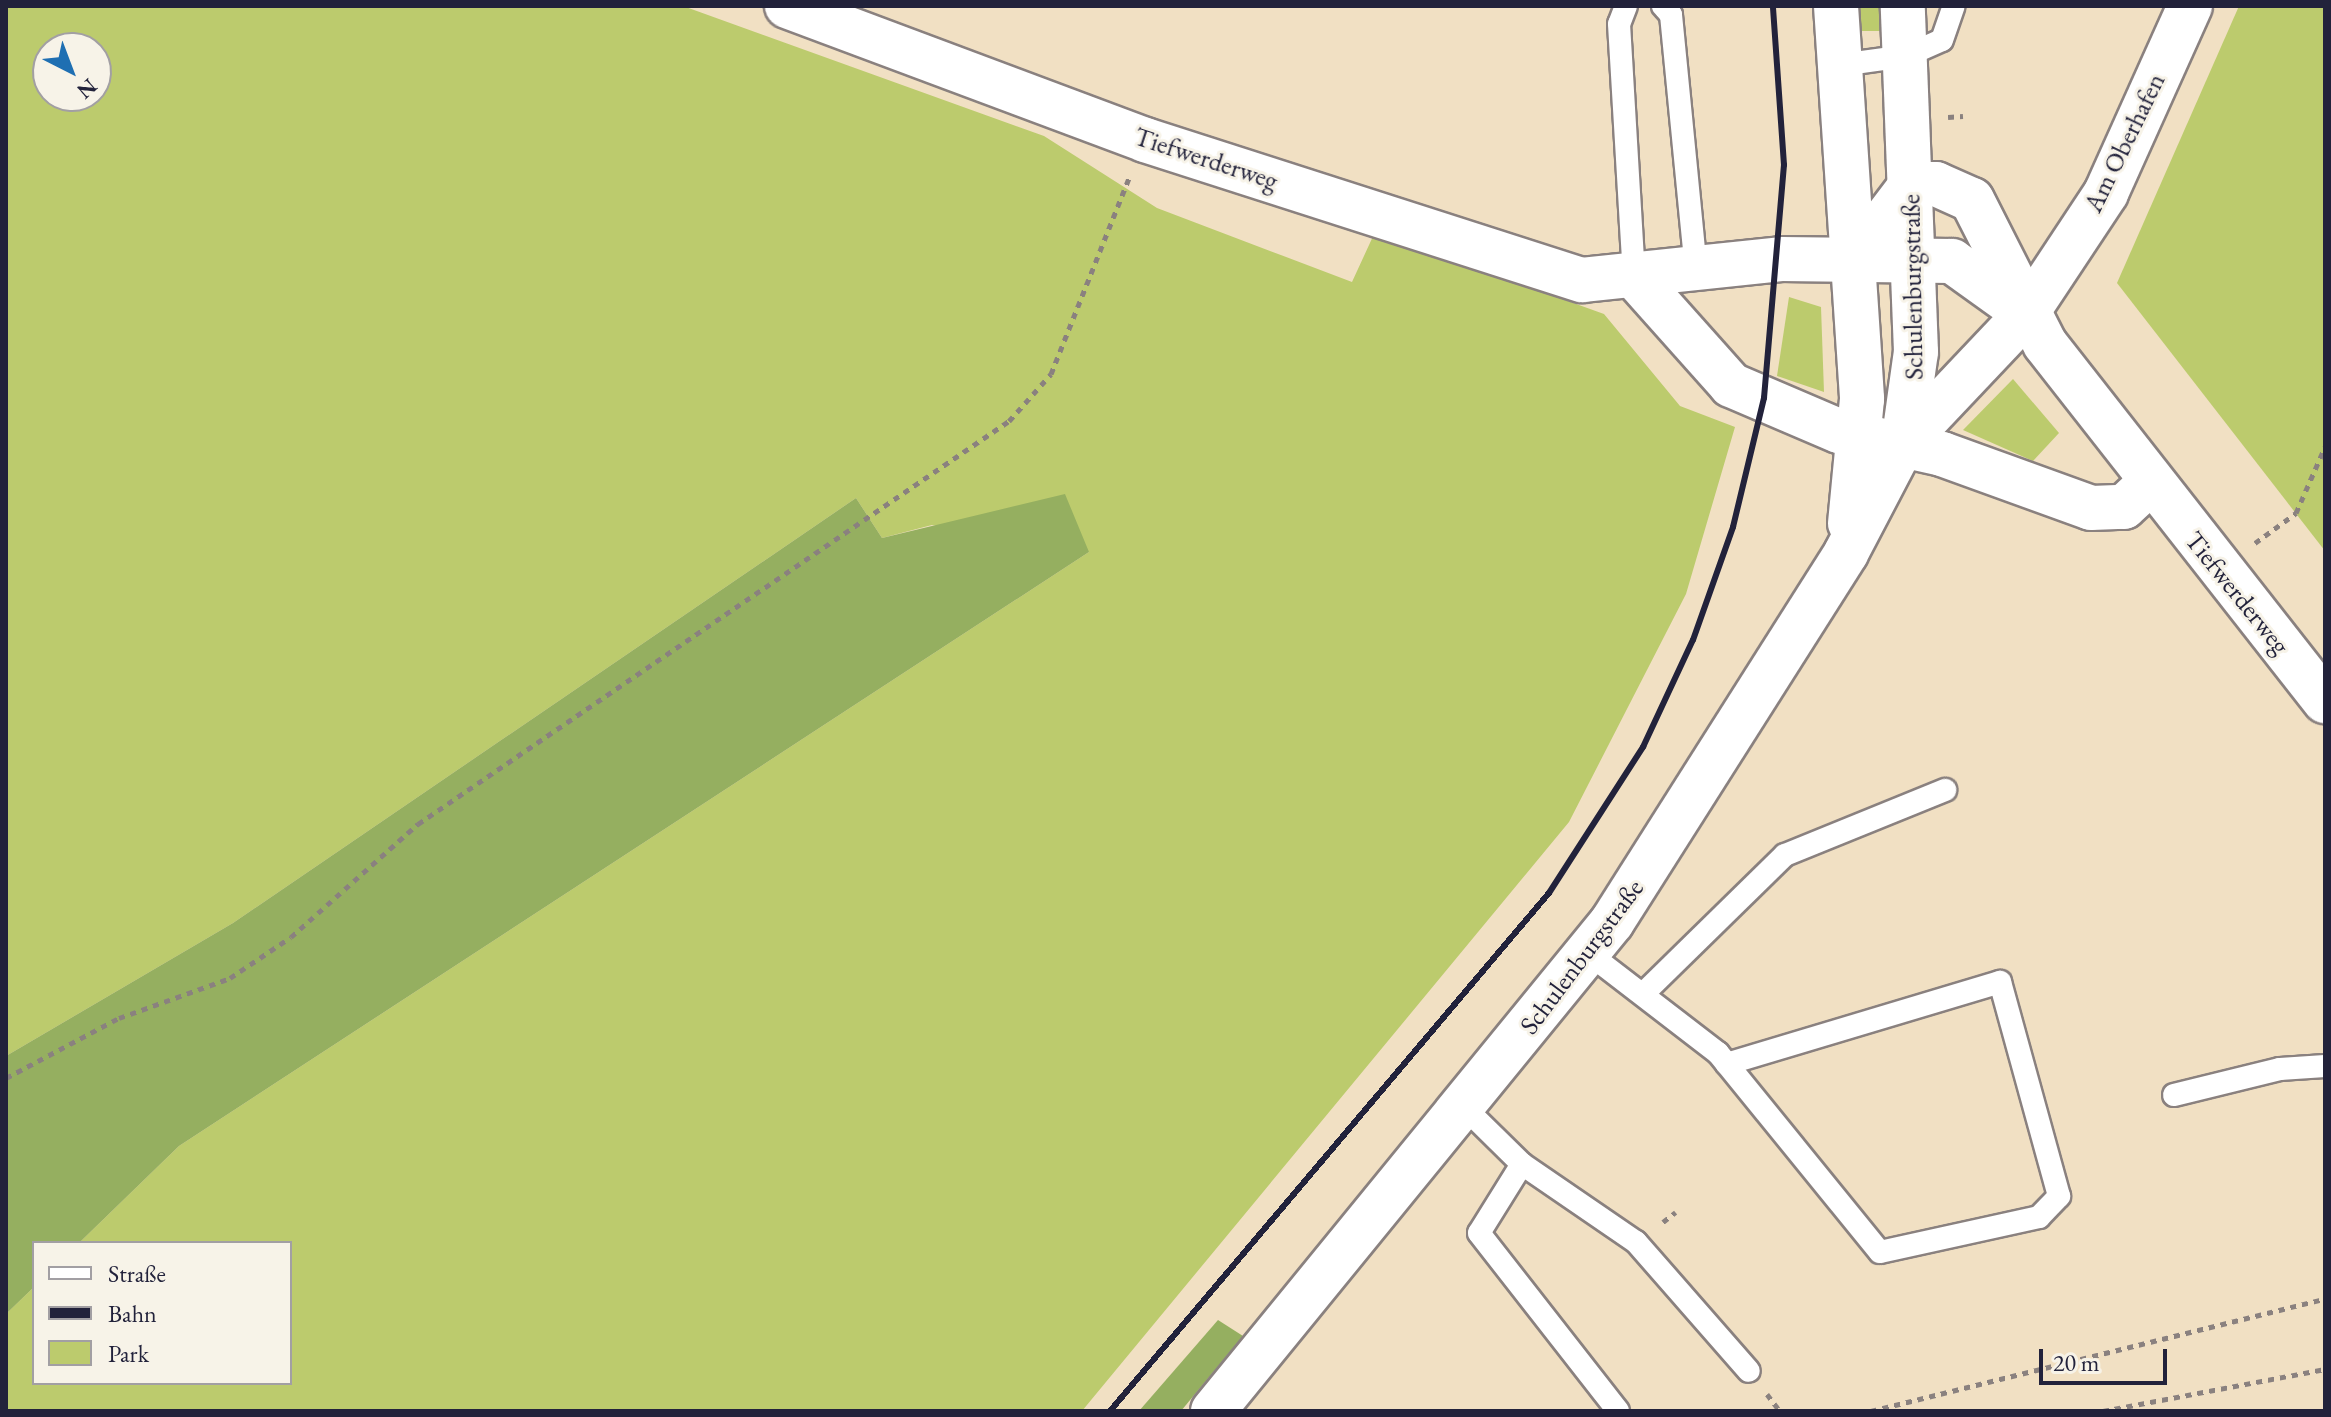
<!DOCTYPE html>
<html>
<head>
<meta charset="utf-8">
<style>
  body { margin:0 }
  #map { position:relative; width:2331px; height:1417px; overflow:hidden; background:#f1e0c3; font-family:"EB Garamond",serif }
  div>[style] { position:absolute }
  .green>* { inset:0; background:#bccb6d; transform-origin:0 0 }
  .forest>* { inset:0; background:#95af60 }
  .path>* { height:5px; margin-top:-2.5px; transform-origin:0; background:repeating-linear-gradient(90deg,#8a817f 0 6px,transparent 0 12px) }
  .roads { filter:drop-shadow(2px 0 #8a817f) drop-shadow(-2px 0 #8a817f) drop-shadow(0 2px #8a817f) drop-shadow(0 -2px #8a817f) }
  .service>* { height:22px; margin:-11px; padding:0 11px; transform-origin:11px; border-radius:11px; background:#fff }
  .minor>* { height:44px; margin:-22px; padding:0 22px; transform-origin:22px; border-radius:22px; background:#fff }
  .tertiary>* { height:44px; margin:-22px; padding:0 22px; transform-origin:22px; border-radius:22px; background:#fff }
  .rail>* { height:6px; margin:-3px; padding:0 3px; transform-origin:3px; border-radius:3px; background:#22223b }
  span { translate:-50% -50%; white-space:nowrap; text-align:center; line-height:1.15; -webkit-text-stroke:6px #f7f3e8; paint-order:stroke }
  .street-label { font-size:26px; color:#22223b }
  .frame { position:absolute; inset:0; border:8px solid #22223b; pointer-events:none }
  .legend { position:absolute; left:32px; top:1241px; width:260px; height:144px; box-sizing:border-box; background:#f7f3e8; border:2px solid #a29fa3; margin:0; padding:10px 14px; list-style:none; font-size:24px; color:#22223b }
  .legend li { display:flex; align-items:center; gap:16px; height:40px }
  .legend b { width:40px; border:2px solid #a29fa3 }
  .north { position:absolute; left:32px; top:32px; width:80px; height:80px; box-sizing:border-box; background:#f7f3e8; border:2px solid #a29fa3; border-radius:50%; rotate:138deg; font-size:22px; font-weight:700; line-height:32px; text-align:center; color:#22223b }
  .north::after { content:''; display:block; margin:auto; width:28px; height:36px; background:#1f6fb2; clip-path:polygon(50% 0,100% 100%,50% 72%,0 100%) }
  .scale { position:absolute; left:2039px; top:1349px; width:128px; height:36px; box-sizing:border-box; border:4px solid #22223b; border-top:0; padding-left:10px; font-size:24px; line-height:28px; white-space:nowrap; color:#22223b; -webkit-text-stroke:6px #f7f3e8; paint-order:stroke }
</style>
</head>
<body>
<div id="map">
  <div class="green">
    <div style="clip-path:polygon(evenodd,6px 6px,683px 6px,1044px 136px,1157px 208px,1352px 282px,1375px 232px,1604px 314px,1680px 406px,1735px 427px,1686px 594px,1569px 822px,1082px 1411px,6px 1411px,6px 1314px,34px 1287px,34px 1383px,290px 1383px,290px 1243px,79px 1243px,179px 1146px,1089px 552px,932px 525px,882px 538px,856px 498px,233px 923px,6px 1056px,6px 6px,48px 48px,96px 48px,96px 96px,48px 96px,48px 48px)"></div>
    <div style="left:1858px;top:6px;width:26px;height:25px"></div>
    <div style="clip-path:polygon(2239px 6px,2325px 6px,2325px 551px,2117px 283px)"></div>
    <div style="clip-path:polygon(1789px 297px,1821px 307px,1824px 392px,1777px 376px)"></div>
    <div style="clip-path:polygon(2013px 379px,2059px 433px,2033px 461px,1963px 430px)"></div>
  </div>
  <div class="forest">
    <div style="clip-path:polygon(1065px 494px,1089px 552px,179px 1146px,79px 1243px,34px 1243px,34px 1287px,6px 1314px,6px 1056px,233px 923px,856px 498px,882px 538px)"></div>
    <div style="clip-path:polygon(1218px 1320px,1243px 1336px,1181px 1411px,1139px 1411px)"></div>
  </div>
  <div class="path">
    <div style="left:1948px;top:117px;width:15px;rotate:-4deg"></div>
    <div style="left:2255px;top:543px;width:51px;rotate:-36.2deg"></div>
    <div style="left:2296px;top:513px;width:72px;rotate:-66.3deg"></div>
    <div style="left:6px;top:1078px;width:128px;rotate:-28deg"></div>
    <div style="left:119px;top:1018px;width:118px;rotate:-19.8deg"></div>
    <div style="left:230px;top:978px;width:73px;rotate:-33.9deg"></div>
    <div style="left:291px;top:937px;width:170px;rotate:-41.7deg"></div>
    <div style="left:418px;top:824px;width:715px;rotate:-34.29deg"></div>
    <div style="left:1009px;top:421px;width:63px;rotate:-48.2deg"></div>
    <div style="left:1051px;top:374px;width:211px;rotate:-68.3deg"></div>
    <div style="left:1663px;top:1222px;width:16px;rotate:-38deg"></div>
    <div style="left:1767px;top:1394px;width:21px;rotate:53deg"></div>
    <div style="left:1871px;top:1411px;width:468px;rotate:-13.9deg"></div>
    <div style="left:2103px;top:1411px;width:226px;rotate:-10.7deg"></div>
  </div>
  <div class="roads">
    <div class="service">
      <div style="left:1626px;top:6px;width:19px;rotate:111deg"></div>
      <div style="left:1619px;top:24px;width:252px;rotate:86.6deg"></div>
      <div style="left:1663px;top:6px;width:12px;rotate:48deg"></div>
      <div style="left:1671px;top:15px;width:256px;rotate:84.4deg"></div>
      <div style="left:1840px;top:65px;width:67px;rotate:-7.8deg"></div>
      <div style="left:1906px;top:56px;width:39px;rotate:-24deg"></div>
      <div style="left:1942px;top:40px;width:36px;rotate:-71deg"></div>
      <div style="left:1588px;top:953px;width:164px;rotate:37.6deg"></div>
      <div style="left:1718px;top:1053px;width:14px;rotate:51deg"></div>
      <div style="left:1727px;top:1064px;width:242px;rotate:50.9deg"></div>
      <div style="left:1880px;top:1252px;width:163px;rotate:-12.4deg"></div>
      <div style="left:2039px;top:1217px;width:29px;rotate:-46deg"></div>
      <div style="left:2059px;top:1196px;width:222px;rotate:-105.4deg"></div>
      <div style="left:2000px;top:982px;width:285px;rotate:163.3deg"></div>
      <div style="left:1644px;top:993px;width:197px;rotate:-44.4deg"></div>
      <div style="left:1785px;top:855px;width:173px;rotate:-22.1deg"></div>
      <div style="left:2174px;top:1095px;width:109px;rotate:-13.8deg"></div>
      <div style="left:2280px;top:1069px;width:45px;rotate:-3.8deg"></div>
      <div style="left:1465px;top:1108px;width:80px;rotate:44.5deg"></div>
      <div style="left:1522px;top:1164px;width:81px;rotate:121.9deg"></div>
      <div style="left:1479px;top:1233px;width:226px;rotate:52deg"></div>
      <div style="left:1522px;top:1164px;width:138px;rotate:34.4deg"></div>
      <div style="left:1636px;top:1242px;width:171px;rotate:48.8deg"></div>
    </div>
    <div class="minor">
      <div style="left:787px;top:6px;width:382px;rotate:20.5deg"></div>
      <div style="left:1145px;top:140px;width:459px;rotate:17.8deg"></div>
      <div style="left:1582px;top:280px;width:200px;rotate:-6deg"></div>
      <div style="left:1781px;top:259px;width:171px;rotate:0.7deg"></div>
      <div style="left:1952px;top:261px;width:91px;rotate:35.6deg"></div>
      <div style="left:1854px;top:260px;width:96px;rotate:-52.7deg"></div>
      <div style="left:1912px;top:184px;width:24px"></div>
      <div style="left:1936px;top:184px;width:39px;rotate:24deg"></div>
      <div style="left:1972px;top:200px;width:161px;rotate:63.1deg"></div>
      <div style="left:2045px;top:344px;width:454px;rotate:51.9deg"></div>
      <div style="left:1634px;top:276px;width:146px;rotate:48.3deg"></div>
      <div style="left:1731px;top:385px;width:117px;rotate:23.1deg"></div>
      <div style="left:1839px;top:431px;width:106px;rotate:12.6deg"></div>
      <div style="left:1942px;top:454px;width:158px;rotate:19.9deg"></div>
      <div style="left:2091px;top:508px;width:33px;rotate:-2deg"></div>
      <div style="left:2124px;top:507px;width:34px;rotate:-43deg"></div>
      <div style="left:1903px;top:444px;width:179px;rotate:-46.6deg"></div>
      <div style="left:2026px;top:314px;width:145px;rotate:-56.5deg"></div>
      <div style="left:2106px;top:193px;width:205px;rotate:-65.8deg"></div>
    </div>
    <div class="tertiary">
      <div style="left:1836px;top:6px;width:394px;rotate:86.2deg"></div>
      <div style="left:1862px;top:399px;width:125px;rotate:95.5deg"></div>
      <div style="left:1213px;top:1411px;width:631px;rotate:-50.79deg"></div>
      <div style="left:1612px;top:922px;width:437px;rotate:-57.6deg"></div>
      <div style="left:1846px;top:553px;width:123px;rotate:-62.4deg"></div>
      <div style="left:1903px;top:444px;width:93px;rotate:-82deg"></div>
      <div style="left:1916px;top:352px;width:346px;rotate:-92.2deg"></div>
    </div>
  </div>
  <div class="rail">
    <div style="left:1110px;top:1411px;width:679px;rotate:-49.72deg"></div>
    <div style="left:1549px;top:893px;width:174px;rotate:-57.2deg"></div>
    <div style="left:1643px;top:747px;width:118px;rotate:-65deg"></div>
    <div style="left:1693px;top:640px;width:120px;rotate:-70.5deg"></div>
    <div style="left:1733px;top:527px;width:133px;rotate:-76.5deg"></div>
    <div style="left:1764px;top:398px;width:234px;rotate:-85.1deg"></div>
    <div style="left:1784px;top:165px;width:159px;rotate:-94deg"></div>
  </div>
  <div class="street-label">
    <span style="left:2125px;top:143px;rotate:-64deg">Am Oberhafen</span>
    <span style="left:1206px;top:159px;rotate:18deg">Tiefwerderweg</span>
    <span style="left:1913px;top:287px;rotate:-91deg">Schulenburgstraße</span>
    <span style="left:2237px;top:593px;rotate:51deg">Tiefwerderweg</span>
    <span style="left:1582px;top:957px;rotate:-53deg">Schulenburgstraße</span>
  </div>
  <div class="frame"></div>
  <ul class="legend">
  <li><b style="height:10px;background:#fff"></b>Straße</li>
  <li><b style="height:10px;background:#22223b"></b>Bahn</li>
  <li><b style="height:22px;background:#bccb6d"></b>Park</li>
  </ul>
  <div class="north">N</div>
  <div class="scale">20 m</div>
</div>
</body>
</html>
